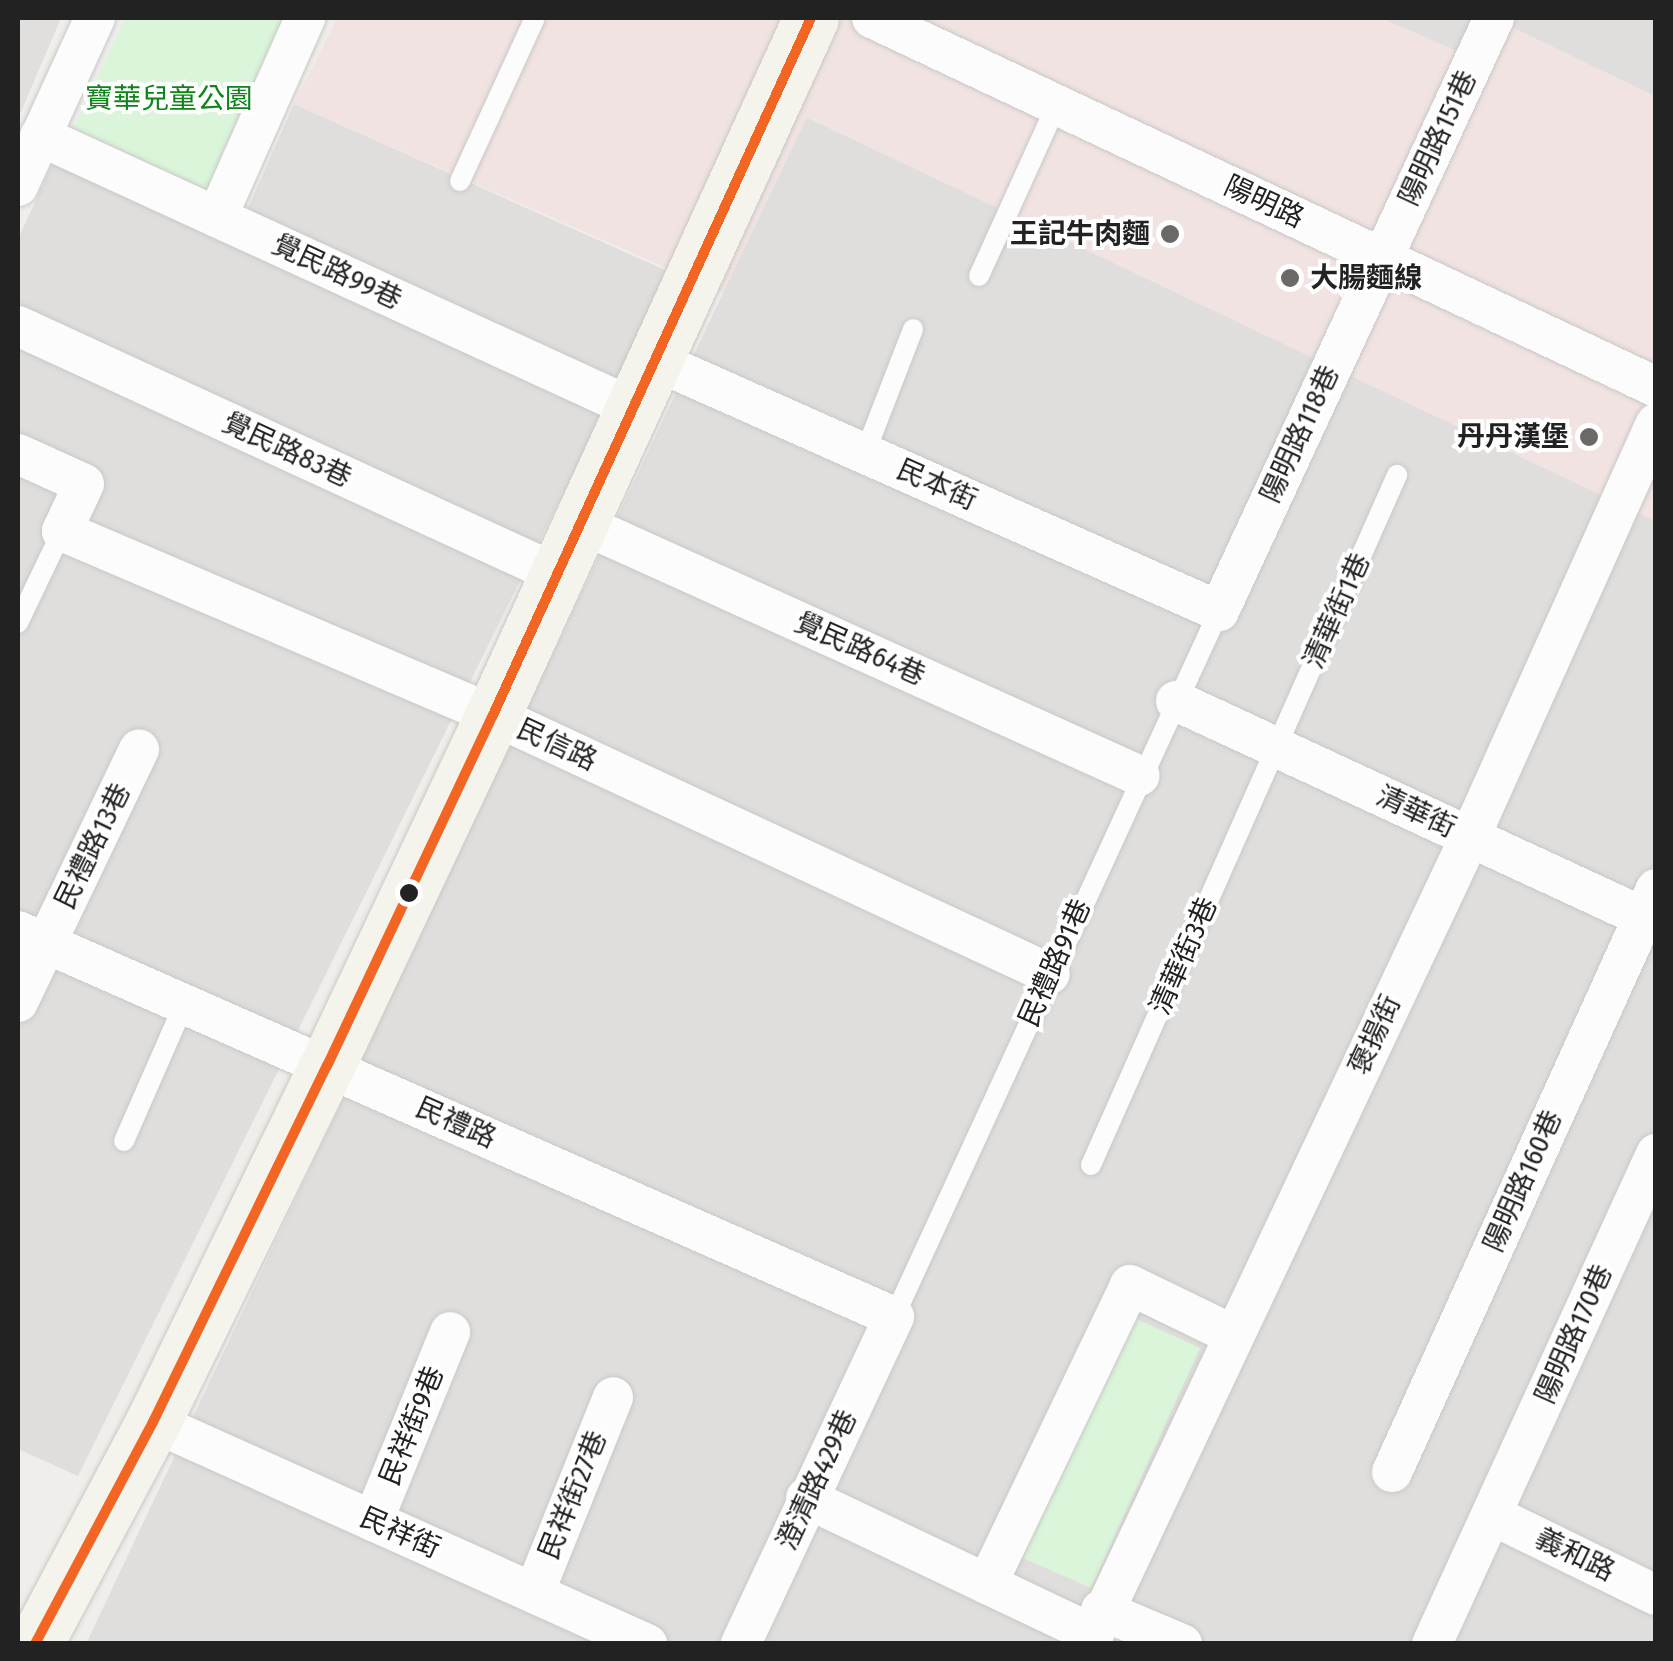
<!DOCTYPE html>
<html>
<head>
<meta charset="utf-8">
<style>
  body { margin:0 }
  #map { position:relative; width:1673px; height:1661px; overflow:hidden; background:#f0eeeb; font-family:"Fira Sans Condensed","Noto Sans TC",sans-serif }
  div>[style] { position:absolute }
  .residential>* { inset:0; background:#dfdedc }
  .commercial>* { inset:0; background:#f1e3e1 }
  .park>* { inset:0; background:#daf5da }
  .parking>* { inset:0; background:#e0dfde }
  .roads { filter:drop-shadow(0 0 2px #c9c8c7) drop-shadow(0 0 2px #c9c8c7) }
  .lane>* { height:20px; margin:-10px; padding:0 10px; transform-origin:10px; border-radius:10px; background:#fdfcfc }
  .street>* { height:40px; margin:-20px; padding:0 20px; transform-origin:20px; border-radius:20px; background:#fdfcfc }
  .secondary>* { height:55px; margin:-27.5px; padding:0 27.5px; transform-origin:27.5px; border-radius:27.5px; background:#f4f4ed }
  .bus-1>* { height:10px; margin:-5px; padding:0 5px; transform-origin:5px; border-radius:5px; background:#f26522 }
  .dots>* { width:28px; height:28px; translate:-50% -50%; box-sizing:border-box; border:5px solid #fff; border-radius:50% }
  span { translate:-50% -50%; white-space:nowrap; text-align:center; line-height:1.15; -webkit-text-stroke:8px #fff; paint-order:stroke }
  .park-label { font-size:28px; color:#0c8416 }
  .street-label { font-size:28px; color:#222 }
  .poi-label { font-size:28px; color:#222; font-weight:700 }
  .right { translate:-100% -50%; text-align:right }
  .left { translate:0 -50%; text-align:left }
  .frame { position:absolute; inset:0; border:20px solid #222; pointer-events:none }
</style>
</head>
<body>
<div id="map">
  <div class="residential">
    <div style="clip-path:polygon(1257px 18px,1655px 18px,1655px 206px)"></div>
    <div style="clip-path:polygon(294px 104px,672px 273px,78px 1476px,18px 1449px,18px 239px,56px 156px,233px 242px)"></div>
    <div style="clip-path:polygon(806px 117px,1655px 519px,1655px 1643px,86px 1644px)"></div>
  </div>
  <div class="commercial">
    <div style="clip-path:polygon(337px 18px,1381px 18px,1487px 64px,1510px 26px,1655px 96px,1655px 521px,807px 117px,723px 293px,294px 104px)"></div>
  </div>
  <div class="park">
    <div style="clip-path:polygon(125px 18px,290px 18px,205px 201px,69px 138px)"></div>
    <div style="clip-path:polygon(1130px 1316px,1200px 1348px,1091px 1588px,1021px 1557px)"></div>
  </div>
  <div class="parking">
    <div style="clip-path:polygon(18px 18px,61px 18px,18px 119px)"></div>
  </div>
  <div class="roads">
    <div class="lane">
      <div style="left:460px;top:181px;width:179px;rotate:-65.3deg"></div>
      <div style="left:979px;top:276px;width:189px;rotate:-65.6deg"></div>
      <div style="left:865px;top:453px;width:133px;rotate:-68.8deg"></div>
      <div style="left:18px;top:623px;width:102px;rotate:-64.4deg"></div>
      <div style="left:124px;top:1141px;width:150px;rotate:-66.3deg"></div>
      <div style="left:1091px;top:1165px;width:755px;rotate:-66.08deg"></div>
      <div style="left:894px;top:1317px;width:777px;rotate:-65.28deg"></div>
    </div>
    <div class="street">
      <div style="left:872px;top:18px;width:866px;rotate:25.2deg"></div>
      <div style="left:40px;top:136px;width:652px;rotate:24.64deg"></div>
      <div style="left:18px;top:186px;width:185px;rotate:-65.4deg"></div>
      <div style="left:217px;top:217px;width:218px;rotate:-66.1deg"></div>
      <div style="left:18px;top:326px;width:593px;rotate:24.71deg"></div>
      <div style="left:654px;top:360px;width:618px;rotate:23.95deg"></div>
      <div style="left:1219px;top:611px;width:654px;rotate:-65.12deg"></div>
      <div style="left:18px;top:454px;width:72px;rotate:24.4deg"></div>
      <div style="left:84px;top:484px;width:52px;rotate:115.1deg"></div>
      <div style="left:62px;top:531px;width:469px;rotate:23.1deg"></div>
      <div style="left:493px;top:715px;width:614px;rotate:24.94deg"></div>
      <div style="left:580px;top:523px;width:614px;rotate:24.31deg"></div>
      <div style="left:1176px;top:701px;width:529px;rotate:24.82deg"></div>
      <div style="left:18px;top:931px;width:957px;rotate:23.78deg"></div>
      <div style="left:894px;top:1317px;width:361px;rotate:115.1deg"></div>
      <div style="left:18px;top:1002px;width:280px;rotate:-64.4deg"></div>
      <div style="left:153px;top:1422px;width:542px;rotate:24.2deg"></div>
      <div style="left:1392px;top:1472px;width:640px;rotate:-65.64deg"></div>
      <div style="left:806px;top:1498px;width:318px;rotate:25.4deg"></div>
      <div style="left:1494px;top:1516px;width:180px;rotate:26deg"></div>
      <div style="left:373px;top:1521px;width:204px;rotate:-67.8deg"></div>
      <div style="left:987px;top:1584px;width:331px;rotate:-64.4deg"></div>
      <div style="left:1130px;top:1285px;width:114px;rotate:25.9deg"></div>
      <div style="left:534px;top:1593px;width:211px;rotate:-68deg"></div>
      <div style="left:1101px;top:1610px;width:88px;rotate:22.8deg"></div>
      <div style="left:1089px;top:1644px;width:892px;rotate:-64.73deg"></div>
      <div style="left:1470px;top:837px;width:453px;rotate:-65.8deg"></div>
      <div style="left:1432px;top:1644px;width:539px;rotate:-65.43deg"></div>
    </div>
    <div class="secondary">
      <div style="left:35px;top:1644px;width:251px;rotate:-62deg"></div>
      <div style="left:153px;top:1422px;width:396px;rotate:-64deg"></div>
      <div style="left:327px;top:1066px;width:388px;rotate:-64.7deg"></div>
      <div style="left:493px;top:715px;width:766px;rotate:-65.48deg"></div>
    </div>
  </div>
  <div class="bus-1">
    <div style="left:35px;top:1644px;width:251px;rotate:-62deg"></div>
    <div style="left:153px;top:1422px;width:396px;rotate:-64deg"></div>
    <div style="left:327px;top:1066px;width:388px;rotate:-64.7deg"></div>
    <div style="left:493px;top:715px;width:766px;rotate:-65.48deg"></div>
  </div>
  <div class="dots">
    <div style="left:1170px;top:234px;background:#6a6968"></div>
    <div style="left:1290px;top:278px;background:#6a6968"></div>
    <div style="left:1589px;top:437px;background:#6a6968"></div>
    <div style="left:409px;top:893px;background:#222"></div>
  </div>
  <div class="park-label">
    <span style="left:169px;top:99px">寶華兒童公園</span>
  </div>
  <div class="street-label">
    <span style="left:1438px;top:138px;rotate:-65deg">陽明路151巷</span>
    <span style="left:1264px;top:202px;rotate:25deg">陽明路</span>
    <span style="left:337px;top:272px;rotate:25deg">覺民路99巷</span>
    <span style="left:1300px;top:434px;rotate:-65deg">陽明路118巷</span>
    <span style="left:287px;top:450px;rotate:25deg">覺民路83巷</span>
    <span style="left:937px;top:485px;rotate:24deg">民本街</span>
    <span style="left:1337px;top:611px;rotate:-66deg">清華街1巷</span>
    <span style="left:860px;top:649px;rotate:24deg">覺民路64巷</span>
    <span style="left:557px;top:745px;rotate:25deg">民信路</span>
    <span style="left:1416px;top:812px;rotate:25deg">清華街</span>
    <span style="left:93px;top:846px;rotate:-64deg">民禮路13巷</span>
    <span style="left:1184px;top:956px;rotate:-66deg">清華街3巷</span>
    <span style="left:1055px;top:963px;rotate:-66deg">民禮路91巷</span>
    <span style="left:1375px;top:1035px;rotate:-65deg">褒揚街</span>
    <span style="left:456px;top:1123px;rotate:24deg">民禮路</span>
    <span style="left:1523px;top:1181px;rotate:-66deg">陽明路160巷</span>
    <span style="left:1574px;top:1334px;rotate:-66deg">陽明路170巷</span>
    <span style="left:412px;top:1426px;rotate:-68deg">民祥街9巷</span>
    <span style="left:817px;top:1480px;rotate:-65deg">澄清路429巷</span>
    <span style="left:573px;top:1495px;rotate:-68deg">民祥街27巷</span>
    <span style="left:400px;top:1533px;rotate:24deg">民祥街</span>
    <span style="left:1575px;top:1555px;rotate:26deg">義和路</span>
  </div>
  <div class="poi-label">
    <span class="right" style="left:1150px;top:234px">王記牛肉麵</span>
    <span class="left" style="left:1310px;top:278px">大腸麵線</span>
    <span class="right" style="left:1569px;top:437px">丹丹漢堡</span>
  </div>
  <div class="frame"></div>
</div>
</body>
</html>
